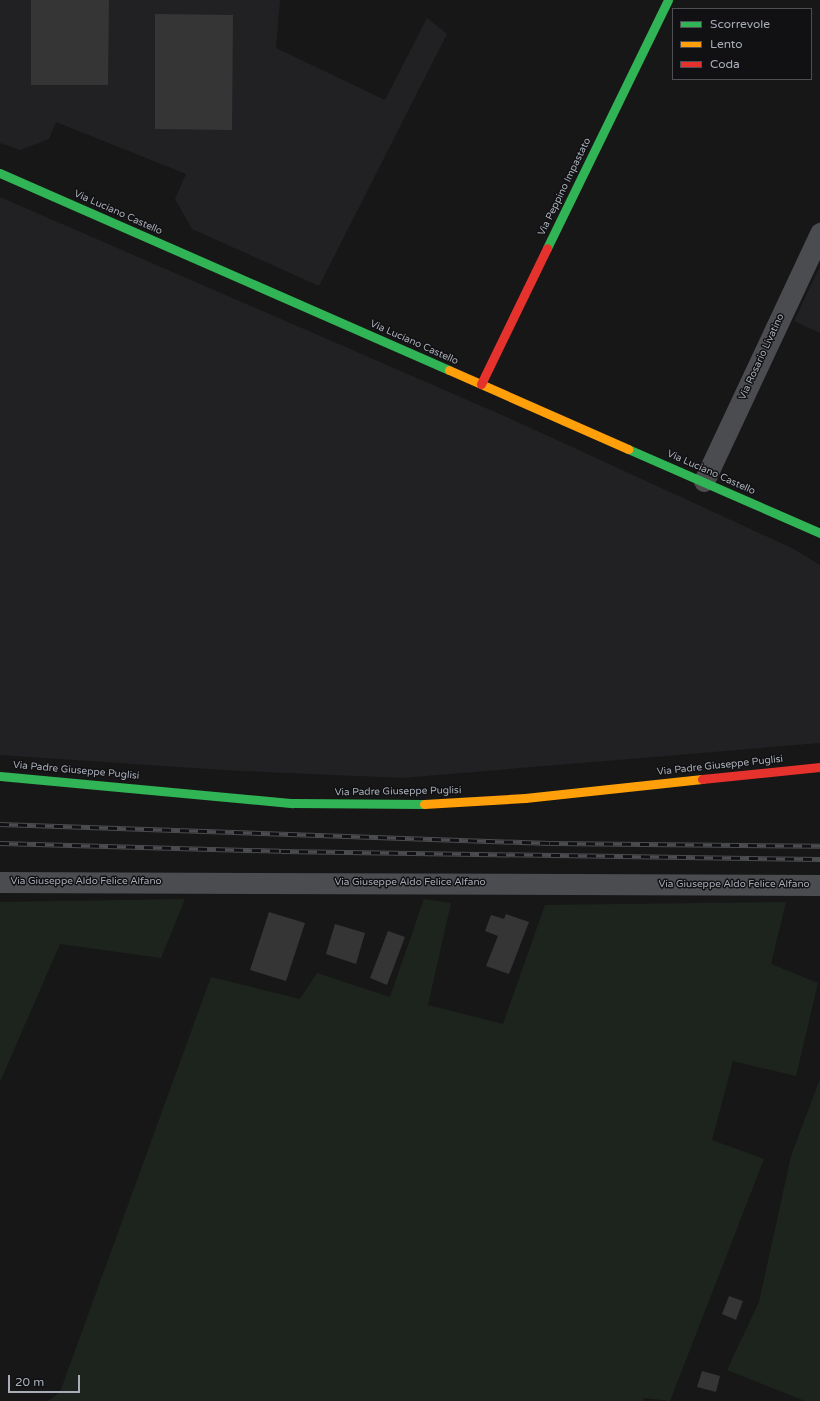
<!DOCTYPE html>
<html>
<head>
<meta charset="utf-8">
<style>
  body { margin:0 }
  #map { position:relative; width:820px; height:1401px; overflow:hidden; background:#171717; font-family:"Varela Round",sans-serif }
  div>[style] { position:absolute }
  .built>* { inset:0; background:#212123 }
  .green>* { inset:0; background:#1d241e }
  .building>* { inset:0; background:#353536 }
  .street>* { height:21px; margin:-10.5px; padding:0 10.5px; transform-origin:10.5px; border-radius:10.5px; background:#4b4c50 }
  .fast>* { height:9px; margin:-4.5px; padding:0 4.5px; transform-origin:4.5px; border-radius:4.5px; background:#30b455 }
  .slow>* { height:9px; margin:-4.5px; padding:0 4.5px; transform-origin:4.5px; border-radius:4.5px; background:#ff9f0a }
  .jam>* { height:9px; margin:-4.5px; padding:0 4.5px; transform-origin:4.5px; border-radius:4.5px; background:#e5322d }
  .rail>* { height:4.5px; margin-top:-2.25px; transform-origin:0; background:repeating-linear-gradient(90deg,#111113 0 9px,#4b4c4f 0 18px); box-sizing:border-box; border-block:1px solid #4b4c4f }
  span { translate:-50% -50%; white-space:nowrap; text-align:center; line-height:1.15; -webkit-text-stroke:3px #111113; paint-order:stroke }
  .street-label { font-size:10px; color:#a8adb8 }
  .legend { position:absolute; left:672px; top:8px; width:140px; height:72px; box-sizing:border-box; background:#111113; border:1px solid #4d4f55; margin:0; padding:5px 7px; list-style:none; font-size:12px; color:#a8adb8 }
  .legend li { display:flex; align-items:center; gap:8px; height:20px }
  .legend b { width:20px; border:1px solid #4d4f55 }
  .scale { position:absolute; left:8px; top:1375px; width:72px; height:18px; box-sizing:border-box; border:2px solid #a8adb8; border-top:0; padding-left:5px; font-size:12px; line-height:14px; white-space:nowrap; color:#a8adb8; -webkit-text-stroke:3px #111113; paint-order:stroke }
</style>
</head>
<body>
<div id="map">
  <div class="built">
    <div style="clip-path:polygon(0 0,280px 0,276px 48px,385px 100px,427px 18px,447px 34px,319px 286px,192px 229px,175px 199px,186px 174px,56px 122px,49px 139px,20px 150px,0 143px)"></div>
    <div style="clip-path:polygon(0 197px,511px 419px,792px 548px,820px 565px,820px 743px,402px 778px,223px 770px,0 755px)"></div>
    <div style="clip-path:polygon(820px 266px,820px 333px,794px 321px)"></div>
  </div>
  <div class="green">
    <div style="clip-path:polygon(185px 899px,161px 958px,60px 944px,0 1082px,0 902px)"></div>
    <div style="clip-path:polygon(424px 899px,451px 903px,428px 1005px,503px 1024px,545px 905px,786px 902px,771px 964px,818px 983px,796px 1076px,733px 1061px,712px 1140px,764px 1159px,670px 1401px,644px 1398px,643px 1401px,48px 1401px,60px 1392px,211px 977px,300px 999px,317px 973px,390px 997px)"></div>
    <div style="clip-path:polygon(820px 1079px,820px 1401px,805px 1401px,727px 1370px,759px 1302px,791px 1156px)"></div>
  </div>
  <div class="building">
    <div style="clip-path:polygon(31px 0,109px 0,108px 85px,31px 85px)"></div>
    <div style="clip-path:polygon(155px 14px,233px 15px,232px 130px,155px 129px)"></div>
    <div style="clip-path:polygon(269px 912px,305px 923px,286px 981px,250px 970px)"></div>
    <div style="clip-path:polygon(506px 914px,529px 922px,509px 974px,486px 966px,498px 936px,485px 931px,491px 915px,504px 919px)"></div>
    <div style="clip-path:polygon(335px 924px,365px 933px,356px 964px,326px 954px)"></div>
    <div style="clip-path:polygon(388px 931px,405px 937px,387px 985px,370px 978px)"></div>
    <div style="clip-path:polygon(729px 1296px,743px 1301px,736px 1320px,722px 1314px)"></div>
    <div style="clip-path:polygon(702px 1371px,720px 1376px,716px 1392px,697px 1387px)"></div>
  </div>
  <div class="street">
    <div style="left:704px;top:481px;width:274px;rotate:-64.9deg"></div>
    <div style="left:0;top:882px;width:820px;rotate:0.21deg"></div>
  </div>
  <div class="fast">
    <div style="left:0;top:173px;width:490px;rotate:23.7deg"></div>
    <div style="left:547px;top:248px;width:276px;rotate:-64deg"></div>
    <div style="left:628px;top:449px;width:210px;rotate:23.6deg"></div>
    <div style="left:0;top:776px;width:294px;rotate:5.3deg"></div>
    <div style="left:293px;top:803px;width:131px;rotate:0.4deg"></div>
  </div>
  <div class="slow">
    <div style="left:449px;top:370px;width:196px;rotate:23.8deg"></div>
    <div style="left:424px;top:804px;width:101px;rotate:-3.4deg"></div>
    <div style="left:525px;top:798px;width:178px;rotate:-6.1deg"></div>
  </div>
  <div class="jam">
    <div style="left:481px;top:384px;width:151px;rotate:-64.1deg"></div>
    <div style="left:702px;top:779px;width:119px;rotate:-5.8deg"></div>
  </div>
  <div class="rail">
    <div style="left:0;top:824px;width:550px;rotate:1.98deg"></div>
    <div style="left:550px;top:843px;width:270px;rotate:0.6deg"></div>
    <div style="left:0;top:843px;width:281px;rotate:1.6deg"></div>
    <div style="left:281px;top:851px;width:539px;rotate:0.85deg"></div>
  </div>
  <div class="street-label">
    <span style="left:565px;top:187px;rotate:-64deg">Via Peppino Impastato</span>
    <span style="left:118px;top:213px;rotate:24deg">Via Luciano Castello</span>
    <span style="left:414px;top:343px;rotate:24deg">Via Luciano Castello</span>
    <span style="left:762px;top:357px;rotate:-65deg">Via Rosario Livatino</span>
    <span style="left:711px;top:473px;rotate:24deg">Via Luciano Castello</span>
    <span style="left:720px;top:766px;rotate:-6deg">Via Padre Giuseppe Puglisi</span>
    <span style="left:76px;top:771px;rotate:5deg">Via Padre Giuseppe Puglisi</span>
    <span style="left:398px;top:792px;rotate:-1deg">Via Padre Giuseppe Puglisi</span>
    <span style="left:86px;top:882px">Via Giuseppe Aldo Felice Alfano</span>
    <span style="left:410px;top:883px">Via Giuseppe Aldo Felice Alfano</span>
    <span style="left:734px;top:885px">Via Giuseppe Aldo Felice Alfano</span>
  </div>
  <ul class="legend">
  <li><b style="height:5px;background:#30b455"></b>Scorrevole</li>
  <li><b style="height:5px;background:#ff9f0a"></b>Lento</li>
  <li><b style="height:5px;background:#e5322d"></b>Coda</li>
  </ul>
  <div class="scale">20 m</div>
</div>
</body>
</html>
